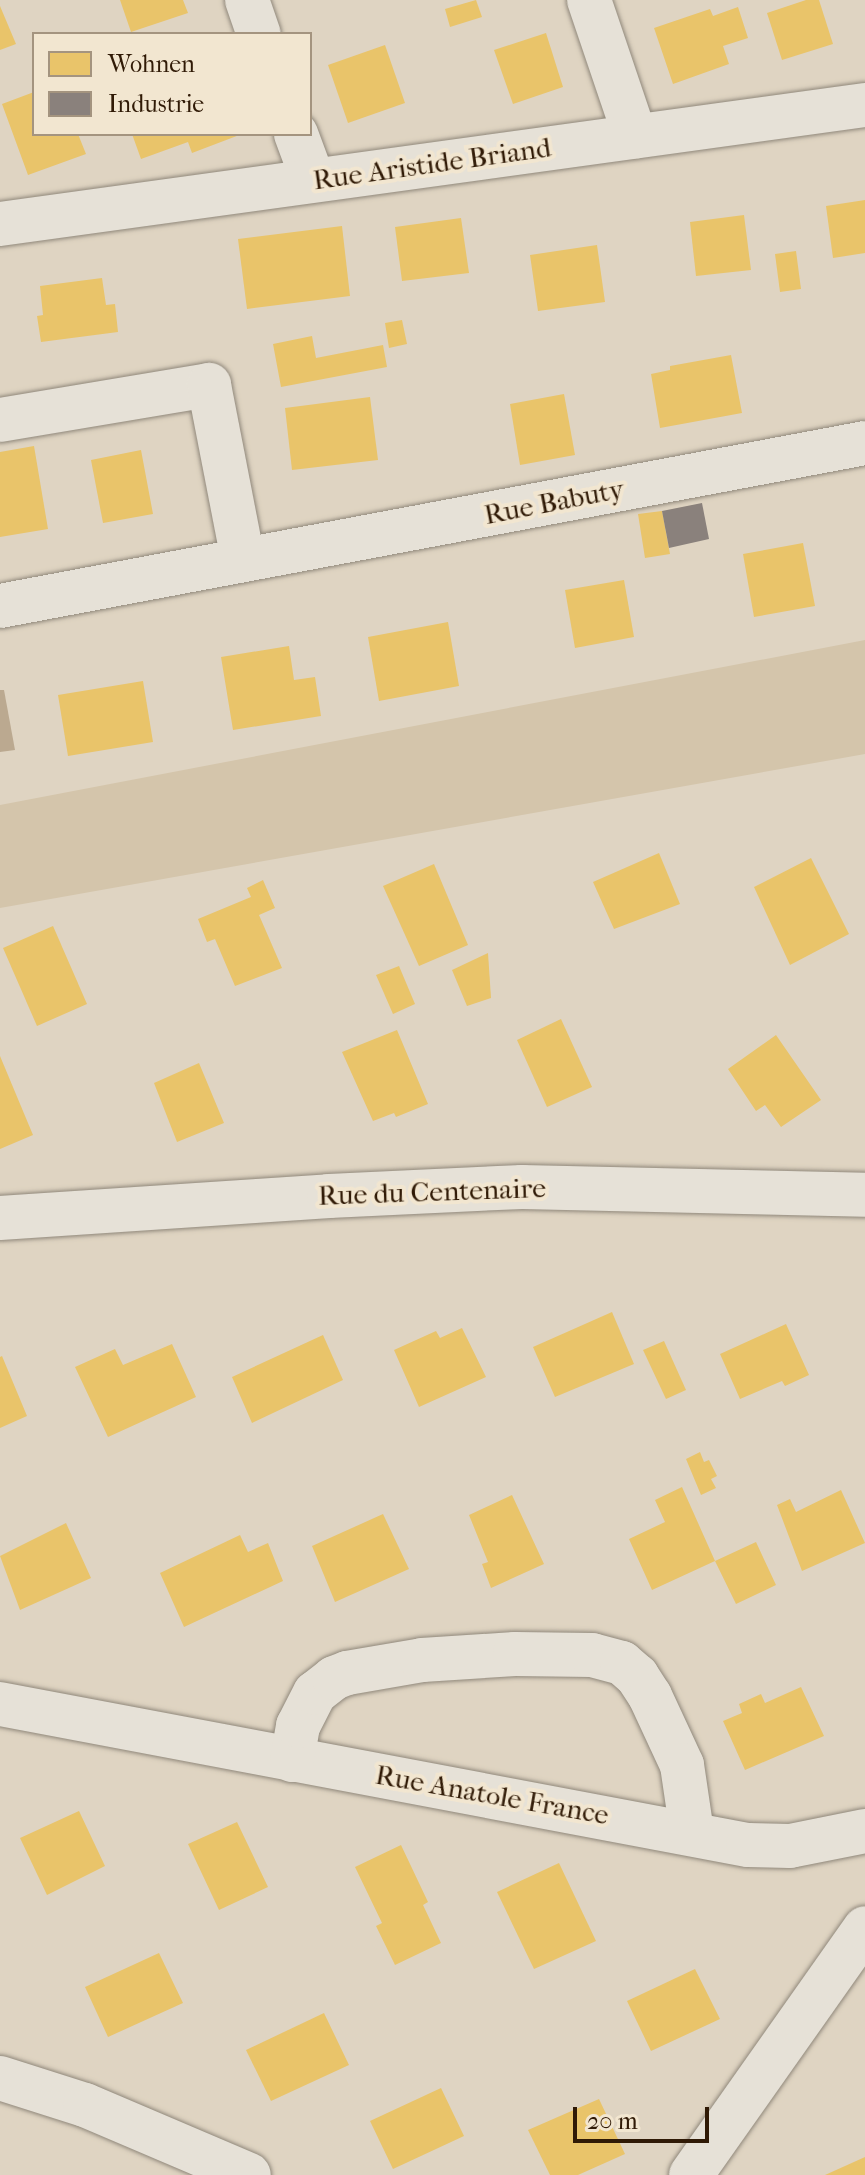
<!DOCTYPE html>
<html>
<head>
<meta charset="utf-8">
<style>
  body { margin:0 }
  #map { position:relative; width:865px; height:2175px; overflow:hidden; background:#dfd4c2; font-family:"IM FELL French Canon",serif }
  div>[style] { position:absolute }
  .green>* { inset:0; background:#d4c5ab }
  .water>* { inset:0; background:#bba990 }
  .homes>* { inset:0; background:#e9c46a }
  .industry>* { inset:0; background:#8a817c }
  .roads { filter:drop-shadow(0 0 2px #90887b) drop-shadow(0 0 2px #90887b) }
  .street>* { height:44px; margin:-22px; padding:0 22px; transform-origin:22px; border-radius:22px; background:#e6e1d7 }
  span { translate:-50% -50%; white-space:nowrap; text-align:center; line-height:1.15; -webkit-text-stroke:8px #f2e6d0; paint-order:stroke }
  .street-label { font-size:28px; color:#301a06 }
  .legend { position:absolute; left:32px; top:32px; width:280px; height:104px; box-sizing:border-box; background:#f2e6d0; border:2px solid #a4947f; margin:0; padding:10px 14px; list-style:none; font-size:24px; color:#301a06 }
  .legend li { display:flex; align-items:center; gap:16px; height:40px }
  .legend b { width:40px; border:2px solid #a4947f }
  .scale { position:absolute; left:573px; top:2107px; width:136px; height:36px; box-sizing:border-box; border:4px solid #301a06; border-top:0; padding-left:10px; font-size:24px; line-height:28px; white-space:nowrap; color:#301a06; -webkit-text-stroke:6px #f2e6d0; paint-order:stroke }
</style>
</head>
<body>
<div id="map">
  <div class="green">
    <div style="clip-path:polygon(865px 640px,865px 754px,0 908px,0 805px)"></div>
  </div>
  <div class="water">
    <div style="clip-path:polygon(0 690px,4px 690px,15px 750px,0 752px)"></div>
  </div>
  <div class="homes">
    <div style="clip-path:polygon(120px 0,183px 0,188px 13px,131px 32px)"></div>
    <div style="clip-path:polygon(476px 0,482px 17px,450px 27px,445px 9px)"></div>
    <div style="clip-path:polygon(806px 0,819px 0,833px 44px,782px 60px,767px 13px)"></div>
    <div style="clip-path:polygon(0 6px,16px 44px,0 50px)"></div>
    <div style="clip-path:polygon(738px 7px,748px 38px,723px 46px,729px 64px,673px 84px,654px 28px,710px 9px,713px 16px)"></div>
    <div style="clip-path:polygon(546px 33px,563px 87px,513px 104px,494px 50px)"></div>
    <div style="clip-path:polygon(385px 45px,405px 103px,348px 123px,328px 65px)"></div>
    <div style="clip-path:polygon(34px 92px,34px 134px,78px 134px,86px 154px,28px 175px,2px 104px)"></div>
    <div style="clip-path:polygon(132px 134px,242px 134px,192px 153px,188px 142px,141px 159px)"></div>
    <div style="clip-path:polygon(865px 200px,865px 253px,833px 258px,826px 206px)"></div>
    <div style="clip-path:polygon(744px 215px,751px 270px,696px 276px,690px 222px)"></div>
    <div style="clip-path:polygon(461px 218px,469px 273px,402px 281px,395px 227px)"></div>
    <div style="clip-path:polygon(342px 226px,350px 296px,247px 309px,238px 239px)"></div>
    <div style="clip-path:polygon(597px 245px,605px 302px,538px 311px,530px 255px)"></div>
    <div style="clip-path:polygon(796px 251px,801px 289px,780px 292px,775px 254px)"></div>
    <div style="clip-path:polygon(102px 278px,106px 305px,115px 304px,118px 332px,41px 342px,37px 316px,43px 315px,40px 286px)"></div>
    <div style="clip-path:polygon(402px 320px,407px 344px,389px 348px,385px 323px)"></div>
    <div style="clip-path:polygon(312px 336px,316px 358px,383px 345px,387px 367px,281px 387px,273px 344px)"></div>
    <div style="clip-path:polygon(731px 355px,742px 413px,660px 428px,651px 374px,670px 370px,670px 366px)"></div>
    <div style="clip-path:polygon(564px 394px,575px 455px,520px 465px,510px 404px)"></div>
    <div style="clip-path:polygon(370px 397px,378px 460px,292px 470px,285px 408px)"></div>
    <div style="clip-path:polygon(34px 446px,48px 529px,0 537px,0 452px)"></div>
    <div style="clip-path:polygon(141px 450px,153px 514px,103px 523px,91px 460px)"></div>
    <div style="clip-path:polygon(662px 511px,670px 554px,645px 558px,638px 514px)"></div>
    <div style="clip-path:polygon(803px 543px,815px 606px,754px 617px,743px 554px)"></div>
    <div style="clip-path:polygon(624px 580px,634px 637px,575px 648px,565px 590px)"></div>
    <div style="clip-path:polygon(448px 622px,459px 686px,379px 701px,368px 637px)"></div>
    <div style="clip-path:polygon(289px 646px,294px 680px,315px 677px,321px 716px,233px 730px,221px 657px)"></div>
    <div style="clip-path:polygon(143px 681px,153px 742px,68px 756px,58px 695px)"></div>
    <div style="clip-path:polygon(659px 853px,680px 904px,614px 929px,593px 882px)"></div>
    <div style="clip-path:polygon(811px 858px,849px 934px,790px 965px,754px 887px)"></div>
    <div style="clip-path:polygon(434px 864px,468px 945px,419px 966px,383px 886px)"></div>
    <div style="clip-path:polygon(263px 880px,275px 908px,259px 915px,282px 968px,235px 986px,215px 939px,207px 942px,198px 919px,251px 897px,247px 888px)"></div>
    <div style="clip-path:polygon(53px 926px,87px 1004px,37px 1026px,3px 948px)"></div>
    <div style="clip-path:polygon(488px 953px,491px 998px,467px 1006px,452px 970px)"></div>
    <div style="clip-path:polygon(399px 966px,415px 1004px,393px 1014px,376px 975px)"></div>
    <div style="clip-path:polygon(561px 1019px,592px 1087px,547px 1107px,517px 1040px)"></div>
    <div style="clip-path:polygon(397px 1030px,428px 1104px,396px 1117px,394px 1113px,373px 1121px,342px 1052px)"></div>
    <div style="clip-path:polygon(776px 1035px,821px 1100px,781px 1127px,765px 1105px,756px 1111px,728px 1069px)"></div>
    <div style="clip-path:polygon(0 1056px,33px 1135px,0 1149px)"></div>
    <div style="clip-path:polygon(199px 1063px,224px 1123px,177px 1142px,154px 1083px)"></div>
    <div style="clip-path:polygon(612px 1312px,634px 1364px,555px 1397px,533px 1347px)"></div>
    <div style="clip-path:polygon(786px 1324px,809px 1375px,785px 1386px,782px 1381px,740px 1399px,720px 1354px)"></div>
    <div style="clip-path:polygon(462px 1328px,486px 1377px,419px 1407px,394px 1350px,436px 1331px,440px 1338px)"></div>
    <div style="clip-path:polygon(323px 1335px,343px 1380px,252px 1423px,232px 1377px)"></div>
    <div style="clip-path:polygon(664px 1341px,686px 1390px,666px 1399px,643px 1350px)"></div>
    <div style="clip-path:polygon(172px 1344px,196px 1397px,108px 1437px,75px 1367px,115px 1349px,123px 1365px)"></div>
    <div style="clip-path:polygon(2px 1356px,27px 1416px,0 1428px,0 1357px)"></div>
    <div style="clip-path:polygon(700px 1452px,704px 1462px,709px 1460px,717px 1476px,711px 1479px,716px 1488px,701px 1495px,686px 1459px)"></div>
    <div style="clip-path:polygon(682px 1487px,715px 1561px,756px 1542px,776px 1585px,736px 1604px,715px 1561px,652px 1590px,629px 1539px,665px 1522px,655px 1500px)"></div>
    <div style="clip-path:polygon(841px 1490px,865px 1543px,802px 1571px,777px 1505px,790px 1499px,796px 1512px)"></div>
    <div style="clip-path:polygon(512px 1495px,544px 1564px,491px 1588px,482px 1564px,488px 1562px,469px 1515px)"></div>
    <div style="clip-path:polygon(383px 1514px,409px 1569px,335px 1602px,312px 1546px)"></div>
    <div style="clip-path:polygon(66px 1523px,91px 1578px,20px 1610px,0 1556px)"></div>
    <div style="clip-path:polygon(240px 1535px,248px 1552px,268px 1543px,283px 1581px,184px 1627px,160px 1573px)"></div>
    <div style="clip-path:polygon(801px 1687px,824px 1736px,745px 1770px,723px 1721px,742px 1713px,739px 1704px,761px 1694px,765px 1703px)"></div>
    <div style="clip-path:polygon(79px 1811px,105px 1866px,47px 1895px,20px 1838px)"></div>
    <div style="clip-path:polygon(237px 1822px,268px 1887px,219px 1910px,188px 1844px)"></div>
    <div style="clip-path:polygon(401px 1845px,428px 1902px,423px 1905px,441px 1943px,395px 1965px,376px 1926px,382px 1923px,355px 1867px)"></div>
    <div style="clip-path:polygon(559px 1863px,596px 1941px,534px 1969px,497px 1892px)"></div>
    <div style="clip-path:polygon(159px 1953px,183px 2003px,108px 2037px,85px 1987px)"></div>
    <div style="clip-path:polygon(695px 1969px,720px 2019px,651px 2051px,627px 2001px)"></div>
    <div style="clip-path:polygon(324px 2013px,349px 2065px,271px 2101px,246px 2050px)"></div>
    <div style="clip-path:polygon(441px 2088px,464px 2136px,393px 2169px,370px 2121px)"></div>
    <div style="clip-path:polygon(599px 2099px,625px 2154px,578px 2175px,550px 2175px,528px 2130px)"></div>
    <div style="clip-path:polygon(865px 2157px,865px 2175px,825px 2175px)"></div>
  </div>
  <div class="industry">
    <div style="clip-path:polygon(702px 503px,709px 539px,669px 548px,662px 511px)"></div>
  </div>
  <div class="roads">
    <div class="street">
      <div style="left:247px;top:0;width:36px;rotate:71deg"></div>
      <div style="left:589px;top:0;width:144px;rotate:71.3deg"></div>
      <div style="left:296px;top:134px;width:49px;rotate:69.7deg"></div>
      <div style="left:0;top:224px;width:873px;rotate:-7.83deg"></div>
      <div style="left:0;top:420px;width:212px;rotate:-9.5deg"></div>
      <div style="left:209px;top:385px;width:178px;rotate:79deg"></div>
      <div style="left:0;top:606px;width:880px;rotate:-10.67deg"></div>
      <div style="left:0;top:1218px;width:330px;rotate:-3.8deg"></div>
      <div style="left:329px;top:1196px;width:193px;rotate:-2.7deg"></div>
      <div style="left:522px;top:1187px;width:343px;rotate:1.3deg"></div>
      <div style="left:0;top:1704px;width:761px;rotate:10.68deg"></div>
      <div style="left:748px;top:1845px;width:42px;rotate:1.4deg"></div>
      <div style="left:790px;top:1846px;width:76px;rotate:-11.3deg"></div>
      <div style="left:292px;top:1760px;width:35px;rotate:-80deg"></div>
      <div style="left:298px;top:1726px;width:37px;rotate:-63deg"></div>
      <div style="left:315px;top:1693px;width:24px;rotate:-38deg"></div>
      <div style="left:334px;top:1678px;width:14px;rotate:-21deg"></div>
      <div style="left:347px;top:1673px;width:76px;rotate:-9.8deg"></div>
      <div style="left:422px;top:1660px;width:93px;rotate:-3.7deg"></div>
      <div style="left:515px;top:1654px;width:77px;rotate:0.7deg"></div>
      <div style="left:592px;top:1655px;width:31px;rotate:15deg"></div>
      <div style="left:622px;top:1663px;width:20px;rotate:41deg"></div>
      <div style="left:637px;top:1676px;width:24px;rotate:57deg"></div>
      <div style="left:650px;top:1696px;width:76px;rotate:65.1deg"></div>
      <div style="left:682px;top:1765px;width:69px;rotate:81.6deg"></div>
      <div style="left:0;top:2078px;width:89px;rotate:17.6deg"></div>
      <div style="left:85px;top:2105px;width:178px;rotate:23.1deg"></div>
      <div style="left:691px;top:2175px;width:302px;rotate:-54.8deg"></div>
    </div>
  </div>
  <div class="street-label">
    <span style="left:432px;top:164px;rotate:-8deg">Rue Aristide Briand</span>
    <span style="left:554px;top:502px;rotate:-11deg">Rue Babuty</span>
    <span style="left:432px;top:1192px;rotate:-2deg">Rue du Centenaire</span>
    <span style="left:492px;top:1795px;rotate:10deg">Rue Anatole France</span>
  </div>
  <ul class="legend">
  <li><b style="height:22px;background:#e9c46a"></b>Wohnen</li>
  <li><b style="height:22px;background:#8a817c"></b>Industrie</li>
  </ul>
  <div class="scale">20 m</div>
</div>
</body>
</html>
